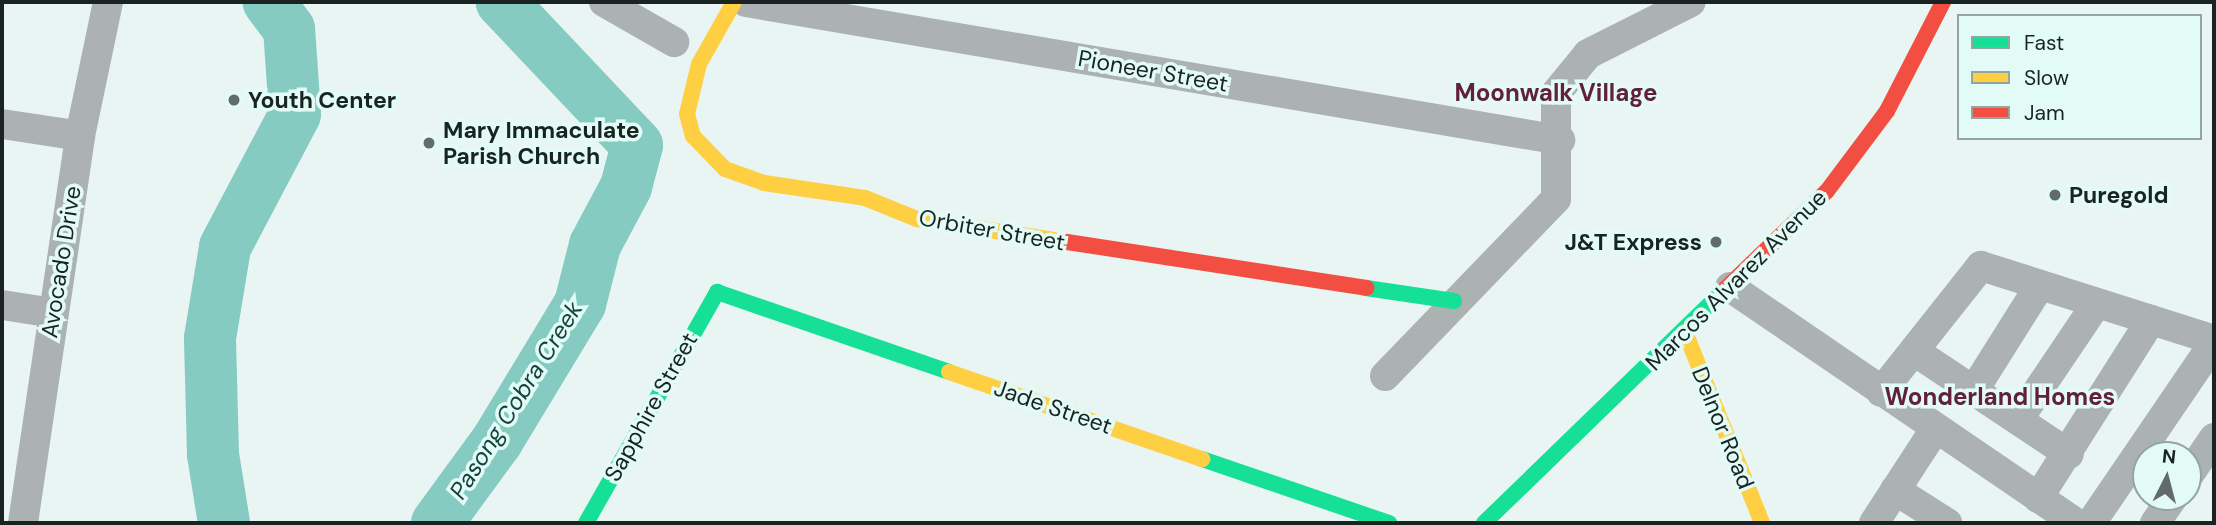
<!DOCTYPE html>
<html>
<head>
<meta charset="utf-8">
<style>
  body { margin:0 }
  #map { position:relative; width:2216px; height:525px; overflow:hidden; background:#e8f5f3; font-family:"DM Sans",sans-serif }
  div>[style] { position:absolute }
  .river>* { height:52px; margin:-26px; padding:0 26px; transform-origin:26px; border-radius:26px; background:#85cbc2 }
  .street>* { height:30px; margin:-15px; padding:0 15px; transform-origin:15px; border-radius:15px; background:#acb2b1 }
  .fast>* { height:16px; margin:-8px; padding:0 8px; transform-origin:8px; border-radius:8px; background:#16e098 }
  .slow>* { height:16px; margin:-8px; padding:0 8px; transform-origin:8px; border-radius:8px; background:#ffcf43 }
  .jam>* { height:16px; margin:-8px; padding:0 8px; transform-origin:8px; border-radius:8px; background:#f24e42 }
  .dots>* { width:19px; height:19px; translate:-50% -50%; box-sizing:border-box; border:4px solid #e2fbf7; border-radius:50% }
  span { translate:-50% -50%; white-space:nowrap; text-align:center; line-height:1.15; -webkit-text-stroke:7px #e2fbf7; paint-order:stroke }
  .street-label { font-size:23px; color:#192321 }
  .poi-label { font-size:23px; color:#192321; font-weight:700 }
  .left { translate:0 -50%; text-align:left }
  .right { translate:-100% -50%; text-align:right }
  .neighbourhood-label { font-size:24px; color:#62203b; font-weight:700 }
  .water-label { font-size:24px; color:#17433e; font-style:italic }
  .frame { position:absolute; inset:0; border:4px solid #192321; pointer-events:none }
  .legend { position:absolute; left:1957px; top:14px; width:245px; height:126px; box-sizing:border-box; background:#e2fbf7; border:2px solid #92a5a1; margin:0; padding:9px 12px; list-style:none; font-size:21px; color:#192321 }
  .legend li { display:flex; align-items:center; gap:14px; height:35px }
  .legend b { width:35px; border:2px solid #92a5a1 }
  .north { position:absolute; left:2132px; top:441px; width:70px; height:70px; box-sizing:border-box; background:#e2fbf7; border:2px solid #92a5a1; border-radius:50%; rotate:6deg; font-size:19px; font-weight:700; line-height:28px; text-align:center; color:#192321 }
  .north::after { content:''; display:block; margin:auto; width:24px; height:32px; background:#616c6a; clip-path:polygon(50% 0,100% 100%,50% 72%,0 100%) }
</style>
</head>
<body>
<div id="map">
  <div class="river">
    <div style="left:224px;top:523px;width:70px;rotate:-99.1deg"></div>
    <div style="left:213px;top:454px;width:116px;rotate:-91.5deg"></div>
    <div style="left:210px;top:338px;width:92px;rotate:-80.6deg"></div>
    <div style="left:225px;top:247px;width:150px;rotate:-62.2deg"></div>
    <div style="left:295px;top:114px;width:85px;rotate:-94deg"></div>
    <div style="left:289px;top:29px;width:34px;rotate:-127deg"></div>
    <div style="left:437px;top:523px;width:102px;rotate:-53.8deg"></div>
    <div style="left:497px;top:441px;width:160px;rotate:-58.8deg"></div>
    <div style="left:580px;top:304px;width:61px;rotate:-75.7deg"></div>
    <div style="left:595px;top:245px;width:66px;rotate:-61.9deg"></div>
    <div style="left:626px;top:187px;width:43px;rotate:-75.3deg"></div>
    <div style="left:637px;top:145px;width:197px;rotate:-133.4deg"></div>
  </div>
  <div class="street">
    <div style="left:604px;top:2px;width:81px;rotate:29.7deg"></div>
    <div style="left:746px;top:2px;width:826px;rotate:9.62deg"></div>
    <div style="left:2px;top:124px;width:79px;rotate:8.7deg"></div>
    <div style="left:1730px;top:287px;width:419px;rotate:34.3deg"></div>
    <div style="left:2px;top:305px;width:52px;rotate:8.9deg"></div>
    <div style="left:1914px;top:351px;width:186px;rotate:33.6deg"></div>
    <div style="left:1385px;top:376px;width:246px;rotate:-46deg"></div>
    <div style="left:1556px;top:199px;width:106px;rotate:-90deg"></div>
    <div style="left:1556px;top:93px;width:50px;rotate:-50.6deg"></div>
    <div style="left:1588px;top:54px;width:115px;rotate:-26.8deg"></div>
    <div style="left:1974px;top:390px;width:124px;rotate:-57.8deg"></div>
    <div style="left:1881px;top:392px;width:161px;rotate:-51.6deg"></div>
    <div style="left:1981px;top:266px;width:244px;rotate:17.6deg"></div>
    <div style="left:2018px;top:420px;width:141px;rotate:-56deg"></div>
    <div style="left:2188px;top:476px;width:46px;rotate:-55.6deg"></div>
    <div style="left:1895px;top:490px;width:62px;rotate:32.4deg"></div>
    <div style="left:2038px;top:498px;width:211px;rotate:-57.6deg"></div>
    <div style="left:23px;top:523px;width:391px;rotate:-81.6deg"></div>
    <div style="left:80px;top:136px;width:137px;rotate:-78.2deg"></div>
    <div style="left:1874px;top:523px;width:112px;rotate:-57deg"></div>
    <div style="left:2091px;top:523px;width:218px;rotate:-55.7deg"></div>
    <div style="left:2155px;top:523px;width:32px;rotate:-55deg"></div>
  </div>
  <div class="fast">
    <div style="left:1366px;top:288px;width:89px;rotate:8.4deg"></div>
    <div style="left:1202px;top:459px;width:198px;rotate:18.9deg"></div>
    <div style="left:586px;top:523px;width:266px;rotate:-60.4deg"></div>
    <div style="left:717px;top:292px;width:245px;rotate:19deg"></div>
    <div style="left:1484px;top:523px;width:330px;rotate:-44.1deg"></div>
  </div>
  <div class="slow">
    <div style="left:734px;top:2px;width:71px;rotate:119.4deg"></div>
    <div style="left:699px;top:64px;width:51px;rotate:103.5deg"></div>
    <div style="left:687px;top:114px;width:23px;rotate:75deg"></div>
    <div style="left:693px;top:136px;width:46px;rotate:45.9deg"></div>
    <div style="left:725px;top:169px;width:41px;rotate:19.7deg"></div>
    <div style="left:764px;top:183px;width:102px;rotate:8.4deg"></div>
    <div style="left:865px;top:198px;width:56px;rotate:22deg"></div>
    <div style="left:917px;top:219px;width:152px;rotate:8.7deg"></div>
    <div style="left:1685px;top:332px;width:206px;rotate:68deg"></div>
    <div style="left:949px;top:372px;width:268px;rotate:19deg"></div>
  </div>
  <div class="jam">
    <div style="left:1067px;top:242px;width:303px;rotate:8.7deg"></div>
    <div style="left:1721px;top:293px;width:147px;rotate:-43.9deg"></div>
    <div style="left:1827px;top:191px;width:100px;rotate:-53.1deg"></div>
    <div style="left:1887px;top:111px;width:123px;rotate:-62.8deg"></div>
  </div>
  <div class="dots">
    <div style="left:234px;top:100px;background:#616c6a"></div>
    <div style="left:429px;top:143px;background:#616c6a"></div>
    <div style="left:2055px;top:195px;background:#616c6a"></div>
    <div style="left:1716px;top:242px;background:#616c6a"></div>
  </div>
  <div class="street-label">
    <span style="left:1153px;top:71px;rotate:10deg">Pioneer Street</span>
    <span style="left:992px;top:230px;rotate:10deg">Orbiter Street</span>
    <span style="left:61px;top:262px;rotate:-81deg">Avocado Drive</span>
    <span style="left:1736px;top:280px;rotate:-45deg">Marcos Alvarez Avenue</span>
    <span style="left:651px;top:407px;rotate:-61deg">Sapphire Street</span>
    <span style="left:1053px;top:407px;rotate:19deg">Jade Street</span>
    <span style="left:1723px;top:428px;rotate:68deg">Delnor Road</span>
  </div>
  <div class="poi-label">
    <span class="left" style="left:248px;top:100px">Youth Center</span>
    <span class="left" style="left:443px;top:143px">Mary Immaculate<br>Parish Church</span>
    <span class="left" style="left:2069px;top:195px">Puregold</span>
    <span class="right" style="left:1702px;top:242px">J&amp;T Express</span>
  </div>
  <div class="neighbourhood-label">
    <span style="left:1556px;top:93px">Moonwalk Village</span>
    <span style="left:2000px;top:397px">Wonderland Homes</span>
  </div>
  <div class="water-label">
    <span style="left:516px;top:400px;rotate:-58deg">Pasong Cobra Creek</span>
  </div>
  <div class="frame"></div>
  <ul class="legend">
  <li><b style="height:9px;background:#16e098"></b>Fast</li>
  <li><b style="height:9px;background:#ffcf43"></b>Slow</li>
  <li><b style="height:9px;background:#f24e42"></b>Jam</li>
  </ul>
  <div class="north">N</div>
</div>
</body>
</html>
